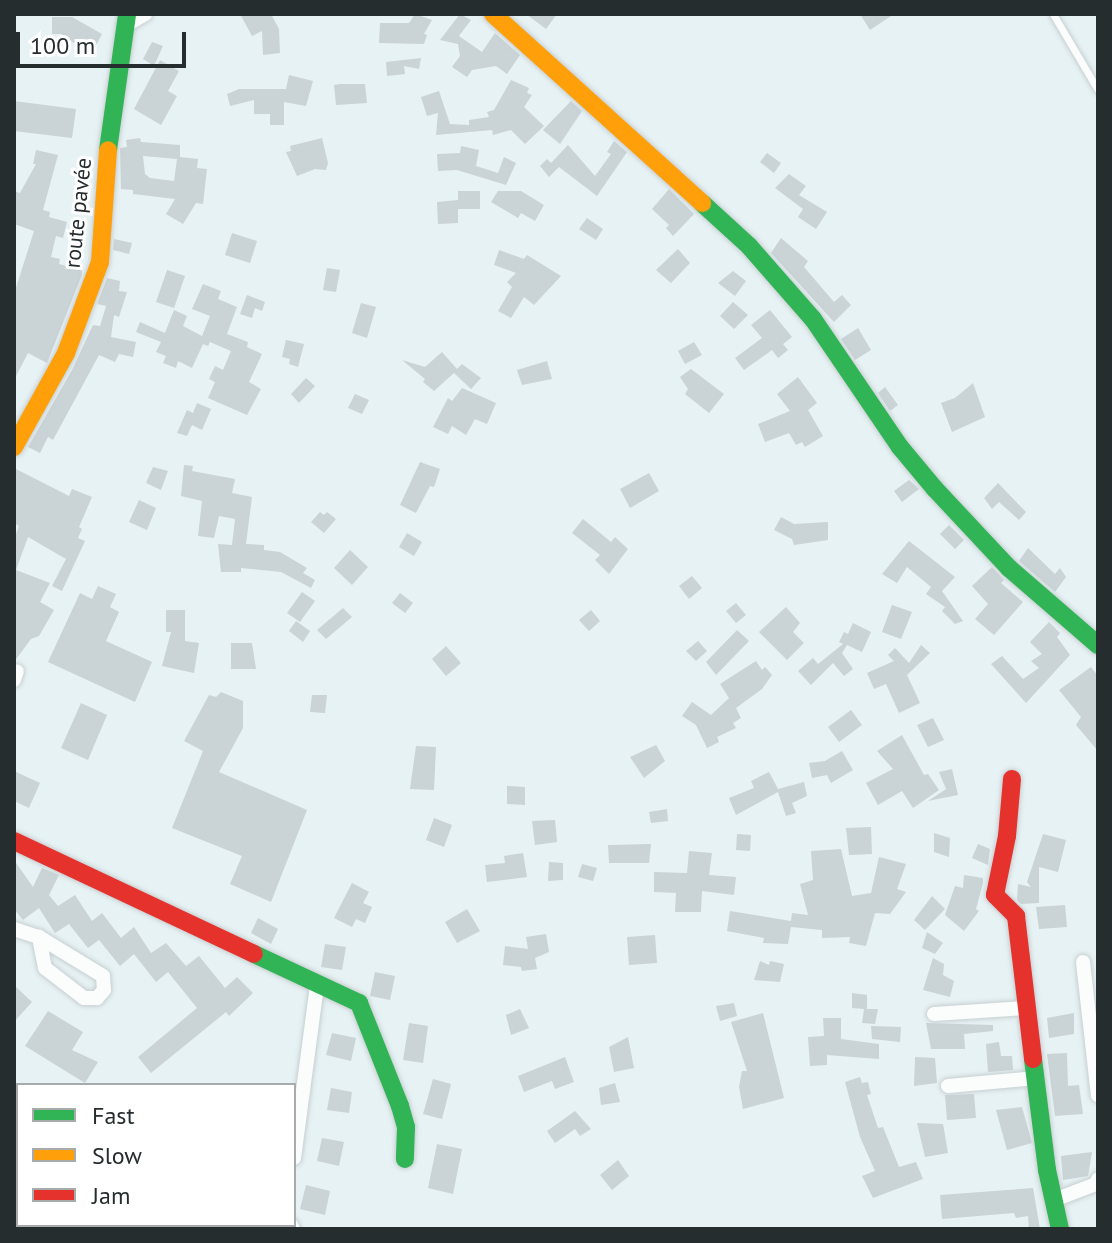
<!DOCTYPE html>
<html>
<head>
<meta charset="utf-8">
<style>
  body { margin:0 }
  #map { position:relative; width:1112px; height:1243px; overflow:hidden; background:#e7f2f4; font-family:"PT Sans",sans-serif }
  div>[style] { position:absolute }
  .building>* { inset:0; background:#cad3d5 }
  .roads { filter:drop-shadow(0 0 2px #c7cfd1) drop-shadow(0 0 2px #c7cfd1) }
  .lane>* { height:7px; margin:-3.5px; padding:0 3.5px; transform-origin:3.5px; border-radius:3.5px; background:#fbfdfd }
  .street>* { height:14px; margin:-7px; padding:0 7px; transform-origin:7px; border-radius:7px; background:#fbfdfd }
  .fast>* { height:18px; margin:-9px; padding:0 9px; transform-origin:9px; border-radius:9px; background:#30b455 }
  .slow>* { height:18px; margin:-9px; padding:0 9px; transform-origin:9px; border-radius:9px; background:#ff9f0a }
  .jam>* { height:18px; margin:-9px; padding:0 9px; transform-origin:9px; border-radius:9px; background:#e5322d }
  span { translate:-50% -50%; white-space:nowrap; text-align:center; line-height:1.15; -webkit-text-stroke:6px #fff; paint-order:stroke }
  .street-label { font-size:22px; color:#252d2e }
  .frame { position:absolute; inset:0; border:16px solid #252d2e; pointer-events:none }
  .legend { position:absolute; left:16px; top:1083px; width:280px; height:144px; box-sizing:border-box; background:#fff; border:2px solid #a8abab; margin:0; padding:10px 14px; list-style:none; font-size:24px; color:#252d2e }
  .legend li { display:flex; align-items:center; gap:16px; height:40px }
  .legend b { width:40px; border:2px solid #a8abab }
  .scale { position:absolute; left:16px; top:32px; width:170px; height:36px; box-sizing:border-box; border:4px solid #252d2e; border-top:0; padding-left:10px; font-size:24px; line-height:28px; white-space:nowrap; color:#252d2e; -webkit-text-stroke:6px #fff; paint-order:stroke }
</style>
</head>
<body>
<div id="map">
  <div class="building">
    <div style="clip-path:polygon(240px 14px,271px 14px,279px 29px,280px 53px,263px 55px,262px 31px,252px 36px)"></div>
    <div style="clip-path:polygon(415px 14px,432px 20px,424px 34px,427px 35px,424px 44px,379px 43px,380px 23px,409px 23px)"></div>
    <div style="clip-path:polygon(460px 14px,471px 20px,459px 36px,482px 52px,495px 33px,520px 55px,507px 74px,496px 66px,472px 70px,467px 77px,452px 67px,460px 56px,458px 44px,440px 40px)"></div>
    <div style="clip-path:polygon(526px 14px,557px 14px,546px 29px)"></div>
    <div style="clip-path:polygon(860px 14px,894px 14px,870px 30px)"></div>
    <div style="clip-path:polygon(52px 17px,72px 17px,102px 34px,91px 55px,61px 34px,52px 34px)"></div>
    <div style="clip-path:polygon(152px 42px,163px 46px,154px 66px,143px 59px)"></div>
    <div style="clip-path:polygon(421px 58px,419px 69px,404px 66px,405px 74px,387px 76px,386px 62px)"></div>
    <div style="clip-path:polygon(160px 60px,179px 71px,168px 91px,177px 96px,161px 125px,134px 109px)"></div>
    <div style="clip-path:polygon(289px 75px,313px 81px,306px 106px,284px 102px,284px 125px,270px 125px,270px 114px,254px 114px,254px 100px,230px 106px,227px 94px,239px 89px,286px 89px)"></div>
    <div style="clip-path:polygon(511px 80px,529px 88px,527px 93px,532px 95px,524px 107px,544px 126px,525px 144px,511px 130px,493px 135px,492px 130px,436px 135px,438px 113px,427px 116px,421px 97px,439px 91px,450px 124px,469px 125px,469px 120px,489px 117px,487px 112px,494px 110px)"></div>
    <div style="clip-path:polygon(340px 84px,365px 84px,367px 103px,336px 105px,334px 85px)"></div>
    <div style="clip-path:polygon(14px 101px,76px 109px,72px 138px,14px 131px)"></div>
    <div style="clip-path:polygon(571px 101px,582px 111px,560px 144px,543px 130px)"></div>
    <div style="clip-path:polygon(evenodd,140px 138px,141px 142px,180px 145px,180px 157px,198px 159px,197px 168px,207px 169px,203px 204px,196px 203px,183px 224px,166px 214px,175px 199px,133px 194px,133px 190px,121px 189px,120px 148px,127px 147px,126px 140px,140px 138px,143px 156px,177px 159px,174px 181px,150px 178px,145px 174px,143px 156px)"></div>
    <div style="clip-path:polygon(322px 138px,328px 163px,326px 170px,315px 169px,297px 176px,286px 152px,291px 151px,290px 146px)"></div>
    <div style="clip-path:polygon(614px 141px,627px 152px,597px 196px,559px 167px,549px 177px,540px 166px,547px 159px,551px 163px,568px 145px,595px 176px,611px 154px,607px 152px)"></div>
    <div style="clip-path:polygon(461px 146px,479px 150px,476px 166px,498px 173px,504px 157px,516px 163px,506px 185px,457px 170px,438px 171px,437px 154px,460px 153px)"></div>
    <div style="clip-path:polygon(36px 150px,58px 155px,43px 210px,50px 212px,49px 217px,67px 222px,63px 238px,56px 236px,51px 257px,60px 259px,59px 264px,82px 270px,82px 275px,47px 363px,28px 353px,14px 380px,14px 294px,34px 231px,14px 224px,14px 191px,20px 193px,36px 164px,33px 164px)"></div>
    <div style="clip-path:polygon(767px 153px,781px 163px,774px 173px,760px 162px)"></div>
    <div style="clip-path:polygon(789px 174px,806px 186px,799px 195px,827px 212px,816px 229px,798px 217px,803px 209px,775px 188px)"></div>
    <div style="clip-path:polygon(669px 189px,694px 214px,673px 236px,666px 228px,669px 225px,652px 209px)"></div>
    <div style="clip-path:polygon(458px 191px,480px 191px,480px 209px,458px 209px,458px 223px,438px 224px,437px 202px,458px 200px)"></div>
    <div style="clip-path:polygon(498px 191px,521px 191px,544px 205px,535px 221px,521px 213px,518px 218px,491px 202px)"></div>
    <div style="clip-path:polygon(587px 218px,603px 229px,596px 240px,579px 229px)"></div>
    <div style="clip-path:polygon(232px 233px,257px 241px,250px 263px,225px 255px)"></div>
    <div style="clip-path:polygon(781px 238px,808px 261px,804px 267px,834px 302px,842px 295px,851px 305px,834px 322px,771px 253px)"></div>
    <div style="clip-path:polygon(114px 239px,132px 243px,129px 254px,113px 250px)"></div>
    <div style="clip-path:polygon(678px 249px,690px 263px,671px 283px,656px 270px)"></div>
    <div style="clip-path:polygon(499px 250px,524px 259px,527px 255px,561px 276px,534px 305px,524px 297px,511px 318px,498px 311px,512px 287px,507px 282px,516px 273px,494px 265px)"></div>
    <div style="clip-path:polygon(327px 268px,340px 270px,336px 292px,323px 290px)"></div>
    <div style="clip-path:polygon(167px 270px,185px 276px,174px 308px,156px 302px)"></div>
    <div style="clip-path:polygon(733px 271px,746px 281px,735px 296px,718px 283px)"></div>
    <div style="clip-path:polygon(107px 278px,120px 281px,119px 291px,127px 292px,119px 317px,114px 315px,111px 337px,136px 342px,133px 357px,119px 354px,115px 362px,99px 355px,53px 440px,48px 437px,40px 453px,28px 447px,72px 370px,93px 325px,100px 326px,106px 306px,97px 304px)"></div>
    <div style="clip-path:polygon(203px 284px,221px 291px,218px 299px,237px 307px,227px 334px,248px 342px,247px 347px,262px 354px,249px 382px,261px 389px,247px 415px,208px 398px,215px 382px,209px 379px,215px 366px,223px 370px,231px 351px,210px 342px,208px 346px,203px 344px,192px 368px,178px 361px,176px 368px,163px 363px,166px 356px,156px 352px,161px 342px,136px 332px,140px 322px,165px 333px,174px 310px,187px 316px,183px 326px,202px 336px,210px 316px,192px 309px)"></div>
    <div style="clip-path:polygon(247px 295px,265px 302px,262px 311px,255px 308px,252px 318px,240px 314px)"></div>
    <div style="clip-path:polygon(733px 302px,748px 315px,734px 329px,720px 316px)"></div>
    <div style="clip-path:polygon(361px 303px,376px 307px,367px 338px,352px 333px)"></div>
    <div style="clip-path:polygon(770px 310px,792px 337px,783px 344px,788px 350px,778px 358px,772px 350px,744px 370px,735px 358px,762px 338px,751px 325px)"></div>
    <div style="clip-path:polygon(858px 328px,871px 350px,855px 360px,841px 339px)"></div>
    <div style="clip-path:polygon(286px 340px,304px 344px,298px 367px,289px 364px,290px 359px,282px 357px)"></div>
    <div style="clip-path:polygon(694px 342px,702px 355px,685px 364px,678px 351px)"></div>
    <div style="clip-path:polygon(442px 352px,457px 369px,462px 364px,481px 378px,471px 389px,454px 373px,434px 391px,423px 382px,425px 379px,402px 360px,425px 367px)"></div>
    <div style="clip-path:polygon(547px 361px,552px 379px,522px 385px,517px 370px)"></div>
    <div style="clip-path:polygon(691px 369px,724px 394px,709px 413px,685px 394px,688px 389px,680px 377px)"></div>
    <div style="clip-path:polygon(798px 377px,817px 403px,808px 410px,823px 436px,805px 447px,802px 442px,796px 445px,789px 433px,765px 442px,758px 424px,790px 411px,777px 394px)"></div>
    <div style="clip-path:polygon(306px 378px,315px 386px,299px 403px,291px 394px)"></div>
    <div style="clip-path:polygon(973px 383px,985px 417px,952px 432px,941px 403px,955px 398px)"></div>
    <div style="clip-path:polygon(885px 387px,898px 405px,890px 411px,878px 393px)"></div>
    <div style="clip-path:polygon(462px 388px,496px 403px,487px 424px,475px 419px,466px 435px,452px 426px,448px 434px,433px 427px,448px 398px,452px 401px)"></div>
    <div style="clip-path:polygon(355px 394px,369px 400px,362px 414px,348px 408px)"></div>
    <div style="clip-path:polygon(197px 403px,211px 409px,202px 430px,192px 425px,187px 436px,177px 433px,187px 410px,193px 413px)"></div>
    <div style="clip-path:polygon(420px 462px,440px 469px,434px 487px,430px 486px,416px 513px,400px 505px)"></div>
    <div style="clip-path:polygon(184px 465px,193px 466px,192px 471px,235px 479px,232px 493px,252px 497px,246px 544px,264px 545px,264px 550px,280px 552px,307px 568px,303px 573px,315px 580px,311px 588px,281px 572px,241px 568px,241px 572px,221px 572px,218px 544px,232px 545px,235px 519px,219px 516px,214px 538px,198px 536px,202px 501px,181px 496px)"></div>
    <div style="clip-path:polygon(153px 467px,168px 471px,161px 490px,146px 483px)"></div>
    <div style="clip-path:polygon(14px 468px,69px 496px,72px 489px,92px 497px,79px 527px,82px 529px,78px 538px,85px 541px,62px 591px,52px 586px,66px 559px,28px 537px,16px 570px,50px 583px,40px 602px,54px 610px,39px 636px,31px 639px,14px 662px,14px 539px,19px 526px,14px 523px)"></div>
    <div style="clip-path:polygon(649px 473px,659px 491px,630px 508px,620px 489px)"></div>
    <div style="clip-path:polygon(909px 480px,919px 489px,902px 502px,894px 491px)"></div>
    <div style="clip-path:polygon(998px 483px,1026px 512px,1019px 520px,999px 502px,992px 509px,984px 498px)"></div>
    <div style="clip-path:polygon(139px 500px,156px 508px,147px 530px,129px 522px)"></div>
    <div style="clip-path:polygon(320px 512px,324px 515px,327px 512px,336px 519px,324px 533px,311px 522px)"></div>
    <div style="clip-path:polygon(781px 517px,794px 524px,828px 522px,828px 540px,794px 545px,792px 539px,774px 530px)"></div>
    <div style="clip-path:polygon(583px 519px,611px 542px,615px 537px,628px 549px,609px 574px,595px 560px,600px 555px,572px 533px)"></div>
    <div style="clip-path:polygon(949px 525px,964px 540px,955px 549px,940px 534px)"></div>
    <div style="clip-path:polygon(407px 533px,422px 542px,414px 556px,399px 547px)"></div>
    <div style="clip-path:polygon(909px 541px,955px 577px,942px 591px,963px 621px,955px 624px,942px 611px,945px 607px,926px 594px,931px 587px,907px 567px,897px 583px,882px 574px)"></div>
    <div style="clip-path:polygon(1028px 548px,1055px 574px,1060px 568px,1066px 577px,1055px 592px,1019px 561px)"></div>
    <div style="clip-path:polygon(350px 550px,368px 567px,352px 585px,334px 568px)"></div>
    <div style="clip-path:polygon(992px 567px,1004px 580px,1001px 583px,1023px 602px,994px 635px,975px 619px,988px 604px,972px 586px)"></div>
    <div style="clip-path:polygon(692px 576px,702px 588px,689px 599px,679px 586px)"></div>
    <div style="clip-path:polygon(98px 586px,116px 594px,110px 607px,119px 612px,106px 641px,152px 662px,135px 702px,48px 662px,80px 593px,92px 599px)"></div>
    <div style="clip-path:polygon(302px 592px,315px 601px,300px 622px,287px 613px)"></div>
    <div style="clip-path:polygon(400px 593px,413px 603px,405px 613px,392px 603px)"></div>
    <div style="clip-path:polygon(736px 603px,746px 615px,736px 623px,726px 611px)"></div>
    <div style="clip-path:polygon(892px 605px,912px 612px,901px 639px,882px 632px)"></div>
    <div style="clip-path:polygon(786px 607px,800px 623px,793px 632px,804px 643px,787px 660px,759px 632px)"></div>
    <div style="clip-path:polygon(343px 608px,352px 617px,326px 639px,317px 630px)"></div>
    <div style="clip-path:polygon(166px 610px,185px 610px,185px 641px,199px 643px,194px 673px,162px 666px,171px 632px,166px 632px)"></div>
    <div style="clip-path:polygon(591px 610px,600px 621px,589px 631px,579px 620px)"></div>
    <div style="clip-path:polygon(296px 621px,310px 631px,303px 642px,289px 631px)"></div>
    <div style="clip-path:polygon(1049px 622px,1060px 633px,1057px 637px,1070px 655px,1026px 703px,991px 664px,1002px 656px,1023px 679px,1039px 668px,1031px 661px,1042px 654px,1030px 642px)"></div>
    <div style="clip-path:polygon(853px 623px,871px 632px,862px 652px,847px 645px,842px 653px,853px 669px,844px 676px,833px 663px,811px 685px,798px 671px,813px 658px,818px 664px,843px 644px,839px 642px,844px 632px,848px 634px)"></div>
    <div style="clip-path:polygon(737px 630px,749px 641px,716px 675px,706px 662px)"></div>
    <div style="clip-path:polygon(698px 641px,707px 651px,696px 661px,686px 651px)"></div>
    <div style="clip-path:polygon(231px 643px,252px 643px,256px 669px,231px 669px)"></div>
    <div style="clip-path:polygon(921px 645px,930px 653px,907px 675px,920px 703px,899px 713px,886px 684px,874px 689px,867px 673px,894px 661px,888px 655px,895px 648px,909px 663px)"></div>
    <div style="clip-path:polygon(446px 646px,461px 663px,446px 676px,432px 659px)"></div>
    <div style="clip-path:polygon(756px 661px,762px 670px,765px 667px,772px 675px,762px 689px,736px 708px,741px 718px,733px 723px,736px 728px,717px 737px,719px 742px,707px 748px,696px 725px,682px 716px,692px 702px,711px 715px,729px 698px,720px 684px)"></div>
    <div style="clip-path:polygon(1091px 667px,1098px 676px,1098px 751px,1076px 725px,1081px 717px,1059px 690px)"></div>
    <div style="clip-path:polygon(221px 692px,243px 701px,243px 728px,219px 772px,307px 810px,271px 902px,230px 884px,242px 856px,172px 828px,203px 751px,184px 741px,209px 695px,216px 697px)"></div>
    <div style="clip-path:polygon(312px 695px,327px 695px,325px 713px,310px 712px)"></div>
    <div style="clip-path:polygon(81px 703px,107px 715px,88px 760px,61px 748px)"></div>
    <div style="clip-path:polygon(851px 710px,862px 725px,839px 742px,828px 727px)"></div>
    <div style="clip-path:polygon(933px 718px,944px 740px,928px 747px,917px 725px)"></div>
    <div style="clip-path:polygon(902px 735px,924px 775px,928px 774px,939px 790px,913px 808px,902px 791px,878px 805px,866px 783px,893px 769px,877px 751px)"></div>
    <div style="clip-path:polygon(656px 745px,665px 761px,644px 778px,630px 757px)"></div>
    <div style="clip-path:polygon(416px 746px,436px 747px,434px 790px,410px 789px)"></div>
    <div style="clip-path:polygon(842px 751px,853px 770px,831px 783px,827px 775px,812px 778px,809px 763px,825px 761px)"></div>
    <div style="clip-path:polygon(952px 769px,958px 795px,928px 801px,946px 789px,939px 772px)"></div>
    <div style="clip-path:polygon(14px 771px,40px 783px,29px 808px,14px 801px)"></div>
    <div style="clip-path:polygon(769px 772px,778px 789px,804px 782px,807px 796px,792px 803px,796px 813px,786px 816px,778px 792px,736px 815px,729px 798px,754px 788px,751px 781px)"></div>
    <div style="clip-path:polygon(507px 786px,525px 787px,525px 805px,507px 804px)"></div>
    <div style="clip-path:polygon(667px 809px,668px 821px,651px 823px,649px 812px)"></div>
    <div style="clip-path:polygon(434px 818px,452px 825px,444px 847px,426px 840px)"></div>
    <div style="clip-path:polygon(555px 820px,557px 842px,535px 845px,532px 821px)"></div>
    <div style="clip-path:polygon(871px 827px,872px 854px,849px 855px,846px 828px)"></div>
    <div style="clip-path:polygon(934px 833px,950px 838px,949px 857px,934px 852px)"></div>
    <div style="clip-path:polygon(737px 834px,751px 835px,750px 851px,736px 850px)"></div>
    <div style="clip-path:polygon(1043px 834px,1066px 840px,1058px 872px,1039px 867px,1039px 903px,1021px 904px,1017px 900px,1018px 884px,1031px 887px,1027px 882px)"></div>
    <div style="clip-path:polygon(651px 844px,649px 863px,609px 863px,608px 845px)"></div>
    <div style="clip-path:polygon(978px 844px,990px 849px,988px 865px,972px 858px)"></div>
    <div style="clip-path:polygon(841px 849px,852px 896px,871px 893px,879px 857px,906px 864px,897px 889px,906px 892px,890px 914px,875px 913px,866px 946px,849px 943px,850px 937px,822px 938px,822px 930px,791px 927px,788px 944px,763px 943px,764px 938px,727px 931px,730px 911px,791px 921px,792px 913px,808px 915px,800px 884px,813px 880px,811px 851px)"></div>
    <div style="clip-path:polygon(689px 851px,712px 853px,709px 875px,736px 877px,734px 895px,702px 891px,701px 912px,675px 912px,676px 893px,654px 892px,654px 872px,687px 873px)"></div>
    <div style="clip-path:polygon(523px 853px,527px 877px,487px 882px,485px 865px,505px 863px,504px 856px)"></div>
    <div style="clip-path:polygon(14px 860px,33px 887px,42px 868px,59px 875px,49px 895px,58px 906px,75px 895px,92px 921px,102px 913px,121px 938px,134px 927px,151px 953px,166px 943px,186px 966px,199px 956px,225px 988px,237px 977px,253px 993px,229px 1016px,226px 1012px,151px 1073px,138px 1057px,197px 1008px,168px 972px,156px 982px,134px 954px,120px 966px,99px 940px,88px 948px,69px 924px,55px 933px,39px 908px,23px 920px,14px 909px)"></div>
    <div style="clip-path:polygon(549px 862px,563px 863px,563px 880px,548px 881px)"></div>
    <div style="clip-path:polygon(582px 864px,597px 868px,593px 881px,578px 877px)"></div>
    <div style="clip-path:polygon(964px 875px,983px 878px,983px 883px,976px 909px,979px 911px,964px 931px,945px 915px,955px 886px,963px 888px)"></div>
    <div style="clip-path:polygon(352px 883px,369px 892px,363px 903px,372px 907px,365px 923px,356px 919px,352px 927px,334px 918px)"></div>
    <div style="clip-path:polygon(932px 896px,945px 909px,925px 930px,914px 920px)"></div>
    <div style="clip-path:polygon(1065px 905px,1067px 927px,1039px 929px,1036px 907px)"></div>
    <div style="clip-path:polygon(467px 909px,480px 931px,457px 943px,445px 922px)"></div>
    <div style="clip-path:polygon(258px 918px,278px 929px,271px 944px,251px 933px)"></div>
    <div style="clip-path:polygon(927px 932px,943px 943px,935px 954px,922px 948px)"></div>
    <div style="clip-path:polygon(546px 934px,549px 952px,535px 958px,537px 969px,522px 971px,521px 967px,503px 965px,505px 946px,528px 949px,526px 937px)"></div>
    <div style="clip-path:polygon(655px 935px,657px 963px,629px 965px,627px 937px)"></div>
    <div style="clip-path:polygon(325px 944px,346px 947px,342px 970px,321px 967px)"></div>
    <div style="clip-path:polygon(933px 958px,944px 964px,943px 975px,954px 981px,950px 997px,923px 990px)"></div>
    <div style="clip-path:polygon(760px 961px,769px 965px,770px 961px,784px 964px,780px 982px,754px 980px)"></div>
    <div style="clip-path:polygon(375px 972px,395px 976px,390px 1000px,370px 996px)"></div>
    <div style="clip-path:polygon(14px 985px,32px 1002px,14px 1022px)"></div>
    <div style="clip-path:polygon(852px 993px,867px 995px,867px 1009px,878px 1009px,875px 1024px,862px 1023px,864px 1009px,852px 1008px)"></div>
    <div style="clip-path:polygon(734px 1003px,737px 1016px,720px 1021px,716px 1006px)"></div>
    <div style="clip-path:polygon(520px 1009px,529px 1028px,511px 1035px,506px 1015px)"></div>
    <div style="clip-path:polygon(48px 1011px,83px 1032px,72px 1050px,98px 1062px,85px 1083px,25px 1046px)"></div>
    <div style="clip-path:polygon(763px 1013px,784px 1098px,743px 1109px,739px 1087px,742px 1071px,747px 1071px,731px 1022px)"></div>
    <div style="clip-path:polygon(1074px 1013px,1074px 1034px,1049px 1038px,1047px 1018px)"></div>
    <div style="clip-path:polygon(823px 1018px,841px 1018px,841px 1039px,879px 1044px,879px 1059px,827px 1055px,827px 1065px,810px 1066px,808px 1037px,824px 1036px)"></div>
    <div style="clip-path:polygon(409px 1023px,428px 1026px,423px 1063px,403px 1060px)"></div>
    <div style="clip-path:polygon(926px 1023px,993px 1025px,993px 1031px,964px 1034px,965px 1049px,931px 1049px)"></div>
    <div style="clip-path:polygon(871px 1026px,901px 1027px,900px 1042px,872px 1039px)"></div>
    <div style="clip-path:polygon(332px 1033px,356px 1038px,351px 1061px,326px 1055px)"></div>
    <div style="clip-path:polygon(628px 1037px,634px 1068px,614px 1072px,609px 1047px)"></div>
    <div style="clip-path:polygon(999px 1042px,1001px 1056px,1012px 1056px,1013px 1070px,988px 1072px,986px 1044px)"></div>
    <div style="clip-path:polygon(1067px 1053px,1068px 1086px,1079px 1085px,1083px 1114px,1055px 1116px,1047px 1054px)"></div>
    <div style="clip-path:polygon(565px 1057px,574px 1082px,555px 1089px,552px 1081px,524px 1092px,518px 1076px)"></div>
    <div style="clip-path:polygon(915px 1057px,935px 1058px,937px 1083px,914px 1086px)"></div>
    <div style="clip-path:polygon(860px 1077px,862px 1083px,868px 1082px,871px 1094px,867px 1095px,878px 1128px,883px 1127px,899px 1167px,916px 1162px,923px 1179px,873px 1198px,862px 1176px,875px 1171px,860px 1137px,845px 1082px)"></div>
    <div style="clip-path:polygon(433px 1079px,451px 1084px,442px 1119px,423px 1114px)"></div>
    <div style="clip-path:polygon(615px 1083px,620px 1102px,601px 1105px,599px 1088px)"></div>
    <div style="clip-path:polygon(331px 1088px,352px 1092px,349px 1113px,327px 1110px)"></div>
    <div style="clip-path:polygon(974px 1094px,976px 1118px,947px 1120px,945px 1095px)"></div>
    <div style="clip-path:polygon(1022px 1107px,1032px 1143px,1007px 1150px,996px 1110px)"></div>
    <div style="clip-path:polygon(575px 1111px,591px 1129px,580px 1136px,575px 1129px,555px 1143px,547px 1131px)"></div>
    <div style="clip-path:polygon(917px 1123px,943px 1124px,948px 1153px,925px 1157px)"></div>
    <div style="clip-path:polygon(322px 1138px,344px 1142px,339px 1166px,317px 1161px)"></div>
    <div style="clip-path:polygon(437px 1144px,462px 1149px,453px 1194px,428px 1188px)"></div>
    <div style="clip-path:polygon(1092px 1152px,1088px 1176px,1063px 1180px,1061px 1156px)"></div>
    <div style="clip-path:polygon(618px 1160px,629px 1176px,612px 1190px,600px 1175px)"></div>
    <div style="clip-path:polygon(306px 1185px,330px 1191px,325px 1215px,300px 1209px)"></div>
    <div style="clip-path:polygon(1033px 1188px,1040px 1229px,1029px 1229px,1028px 1216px,1016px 1218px,1014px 1213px,942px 1219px,940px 1195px)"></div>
  </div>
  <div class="roads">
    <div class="lane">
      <div style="left:1053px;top:14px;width:88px;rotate:59.4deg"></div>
    </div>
    <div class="street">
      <div style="left:128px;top:24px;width:20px;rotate:-30deg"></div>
      <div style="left:14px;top:680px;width:9px;rotate:-72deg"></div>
      <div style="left:14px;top:929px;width:26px;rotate:18deg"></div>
      <div style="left:39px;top:937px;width:75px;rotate:31.4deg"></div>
      <div style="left:103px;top:976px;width:14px;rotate:86deg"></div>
      <div style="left:104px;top:990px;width:11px;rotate:131deg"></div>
      <div style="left:97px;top:998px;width:13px;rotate:180deg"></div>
      <div style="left:84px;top:998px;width:49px;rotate:-142.4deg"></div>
      <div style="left:45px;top:968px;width:32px;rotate:-101deg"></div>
      <div style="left:1083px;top:962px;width:134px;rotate:83.6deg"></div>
      <div style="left:934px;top:1014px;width:92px;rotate:-3.7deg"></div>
      <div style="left:948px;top:1086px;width:89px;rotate:-5.1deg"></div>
      <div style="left:294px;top:1158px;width:174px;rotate:-82.4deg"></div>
      <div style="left:1054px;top:1200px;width:45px;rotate:-20.9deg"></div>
      <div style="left:1096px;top:1184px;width:5px;rotate:-68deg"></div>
      <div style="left:291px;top:1225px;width:4px;rotate:63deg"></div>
    </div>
    <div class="fast">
      <div style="left:108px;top:150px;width:137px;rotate:-82deg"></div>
      <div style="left:702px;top:203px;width:64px;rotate:42.5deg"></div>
      <div style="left:749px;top:246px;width:97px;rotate:48.8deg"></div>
      <div style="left:813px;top:319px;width:155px;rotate:55.8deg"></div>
      <div style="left:900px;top:447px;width:55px;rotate:50.2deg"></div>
      <div style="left:935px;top:489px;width:108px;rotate:46.9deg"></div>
      <div style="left:1009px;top:568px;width:118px;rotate:40.9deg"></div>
      <div style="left:254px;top:954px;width:116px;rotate:25deg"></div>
      <div style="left:359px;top:1003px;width:111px;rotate:68.3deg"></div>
      <div style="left:400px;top:1106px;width:22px;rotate:74deg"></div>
      <div style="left:406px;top:1127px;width:32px;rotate:92deg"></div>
      <div style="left:1033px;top:1059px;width:112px;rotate:82.8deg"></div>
      <div style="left:1047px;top:1170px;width:60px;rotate:77.6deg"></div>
    </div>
    <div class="slow">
      <div style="left:493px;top:14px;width:282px;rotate:42.1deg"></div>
      <div style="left:14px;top:447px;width:107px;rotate:-61deg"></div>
      <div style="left:66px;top:353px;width:97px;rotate:-69.5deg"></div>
      <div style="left:100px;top:262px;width:112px;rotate:-85.9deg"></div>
    </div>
    <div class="jam">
      <div style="left:1012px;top:779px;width:57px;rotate:95deg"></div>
      <div style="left:1007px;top:836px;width:60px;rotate:101.5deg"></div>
      <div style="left:995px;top:895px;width:30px;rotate:45deg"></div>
      <div style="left:1016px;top:916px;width:144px;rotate:83.2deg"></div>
      <div style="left:14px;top:841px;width:265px;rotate:25.2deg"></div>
    </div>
  </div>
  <div class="street-label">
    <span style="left:78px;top:213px;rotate:-84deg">route pavée</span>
  </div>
  <div class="frame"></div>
  <ul class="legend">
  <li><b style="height:10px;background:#30b455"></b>Fast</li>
  <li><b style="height:10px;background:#ff9f0a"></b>Slow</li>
  <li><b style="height:10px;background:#e5322d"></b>Jam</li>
  </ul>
  <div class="scale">100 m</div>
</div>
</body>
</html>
